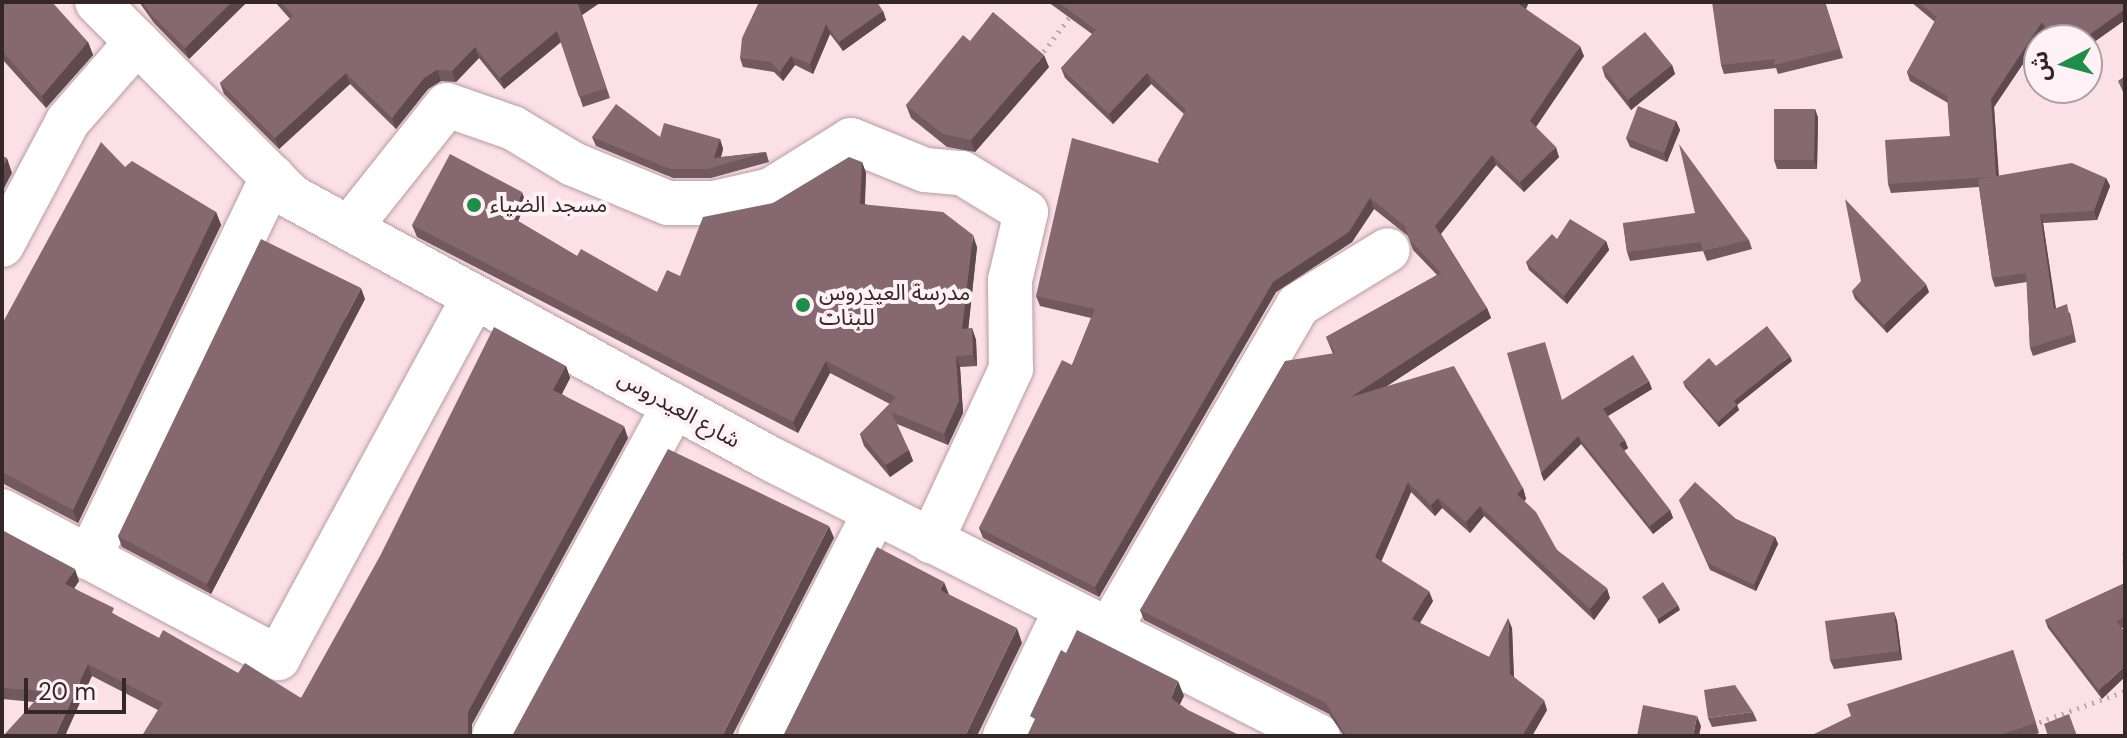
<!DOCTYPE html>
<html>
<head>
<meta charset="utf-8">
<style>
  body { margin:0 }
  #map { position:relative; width:2127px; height:738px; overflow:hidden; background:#fbe0e7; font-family:"DM Sans","Noto Sans Arabic",sans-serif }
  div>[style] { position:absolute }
  .path>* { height:5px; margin-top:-2.5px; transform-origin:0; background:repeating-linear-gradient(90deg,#bea7ad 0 2px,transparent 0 8px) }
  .roads { filter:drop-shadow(0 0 2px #ba9ba3) drop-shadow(0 0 2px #ba9ba3) }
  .minor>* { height:44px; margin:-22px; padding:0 22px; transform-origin:22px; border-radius:22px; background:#fff }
  .wall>* { inset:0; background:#725960 }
  .shaded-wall>* { inset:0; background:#5d494e }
  .building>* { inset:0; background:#856870 }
  .dots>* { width:22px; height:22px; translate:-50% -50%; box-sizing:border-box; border:4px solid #fff1f5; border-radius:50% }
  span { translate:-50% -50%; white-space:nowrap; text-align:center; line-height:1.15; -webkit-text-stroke:8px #fff1f5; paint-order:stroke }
  .poi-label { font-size:22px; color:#33272a }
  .left { translate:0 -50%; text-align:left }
  .street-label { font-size:22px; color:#33272a }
  .frame { position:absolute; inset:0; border:4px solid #33272a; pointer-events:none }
  .north { position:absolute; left:2023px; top:24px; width:80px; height:80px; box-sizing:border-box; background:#fff1f5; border:2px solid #ada0a4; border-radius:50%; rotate:264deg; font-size:22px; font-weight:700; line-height:32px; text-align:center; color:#33272a }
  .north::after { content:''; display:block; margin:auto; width:28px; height:36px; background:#1e8f48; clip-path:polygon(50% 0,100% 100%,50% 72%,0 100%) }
  .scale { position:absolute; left:24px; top:678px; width:102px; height:36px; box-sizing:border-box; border:4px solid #33272a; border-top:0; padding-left:10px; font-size:24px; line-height:28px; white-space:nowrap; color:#33272a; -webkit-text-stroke:6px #fff1f5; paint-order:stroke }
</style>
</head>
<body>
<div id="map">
  <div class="path">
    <div style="left:1039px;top:58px;width:54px;rotate:-53.3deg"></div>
    <div style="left:2125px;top:553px;width:9px;rotate:90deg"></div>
    <div style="left:2032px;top:725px;width:99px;rotate:-20.1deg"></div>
  </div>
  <div class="roads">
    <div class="minor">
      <div style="left:97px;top:2px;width:276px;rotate:45deg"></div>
      <div style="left:292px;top:197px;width:546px;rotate:28.68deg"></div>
      <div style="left:771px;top:459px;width:613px;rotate:26.86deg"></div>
      <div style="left:349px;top:228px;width:157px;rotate:-51.5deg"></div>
      <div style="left:447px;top:105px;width:70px;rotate:19.2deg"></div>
      <div style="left:513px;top:128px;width:70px;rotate:31deg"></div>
      <div style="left:573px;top:164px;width:103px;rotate:22.3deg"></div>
      <div style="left:668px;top:203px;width:46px"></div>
      <div style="left:714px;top:203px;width:58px;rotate:-12.8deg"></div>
      <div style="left:771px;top:190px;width:94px;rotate:-32deg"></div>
      <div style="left:851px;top:140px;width:80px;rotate:22.1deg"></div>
      <div style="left:925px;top:170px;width:37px;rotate:5deg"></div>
      <div style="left:962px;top:173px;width:75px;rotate:31.4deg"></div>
      <div style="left:1026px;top:212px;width:70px;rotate:103.2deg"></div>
      <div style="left:1010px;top:280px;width:89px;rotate:89.4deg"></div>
      <div style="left:1011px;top:369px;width:190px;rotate:114.9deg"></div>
      <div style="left:2px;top:245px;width:140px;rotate:-62deg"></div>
      <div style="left:68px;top:121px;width:105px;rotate:-48.9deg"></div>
      <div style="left:2px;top:511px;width:313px;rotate:28deg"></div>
      <div style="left:278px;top:658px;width:411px;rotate:-61.5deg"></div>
      <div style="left:89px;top:558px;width:423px;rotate:-64.3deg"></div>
      <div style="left:1109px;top:630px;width:376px;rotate:-59.8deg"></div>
      <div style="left:1298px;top:305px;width:105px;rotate:-31.4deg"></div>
      <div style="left:494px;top:736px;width:376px;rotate:-61.4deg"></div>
      <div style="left:760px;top:736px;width:252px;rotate:-62.8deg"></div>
      <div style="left:1005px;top:736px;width:141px;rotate:-64.3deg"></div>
    </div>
  </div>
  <div class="wall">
    <div style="clip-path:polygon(2px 2px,88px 42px,93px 55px,46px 108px,2px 59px)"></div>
    <div style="clip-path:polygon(139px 2px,247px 2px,189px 59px,154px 23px)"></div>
    <div style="clip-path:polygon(275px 2px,601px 2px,582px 15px,610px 98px,583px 107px,561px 42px,504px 89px,479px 58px,456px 82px,441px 81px,428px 89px,396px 129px,350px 84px,279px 149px,224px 94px,220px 83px,290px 19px)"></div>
    <div style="clip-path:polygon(1048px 2px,1529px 2px,1526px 9px,1584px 56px,1536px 127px,1559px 157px,1524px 192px,1496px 165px,1441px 234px,1487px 308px,1491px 318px,1387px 386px,1523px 488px,1526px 499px,1524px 501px,1557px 550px,1610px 598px,1594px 620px,1484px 516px,1470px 533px,1442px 508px,1435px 516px,1411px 492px,1381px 561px,1433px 601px,1420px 623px,1489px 657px,1512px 628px,1514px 677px,1547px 710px,1532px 736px,1344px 736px,1329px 714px,1144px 620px,1140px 610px,1333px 354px,1326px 337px,1437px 275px,1413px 250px,1408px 236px,1374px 209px,1352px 242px,1276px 292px,1099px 597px,983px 538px,979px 528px,1072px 365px,1091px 318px,1040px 306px,1036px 296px,1159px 163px,1158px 160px,1184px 114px,1151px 84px,1113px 124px,1065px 78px,1061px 68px,1092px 34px)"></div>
    <div style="clip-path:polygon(1825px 2px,1843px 58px,1778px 74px,1776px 68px,1724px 74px,1721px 65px)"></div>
    <div style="clip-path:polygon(1911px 2px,2125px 2px,2125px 20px,2087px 47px,2087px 40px,2051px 40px,2045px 31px,1994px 107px,1999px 176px,2106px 178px,2110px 186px,2097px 220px,2043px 223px,2056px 308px,2070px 313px,2076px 342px,2033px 356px,2030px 348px,2027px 282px,1995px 287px,1992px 278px,1979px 187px,1891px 193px,1888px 184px,1950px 136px,1948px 103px,1910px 81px,1907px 72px,1935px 22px)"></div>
    <div style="clip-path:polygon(812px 4px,883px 11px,886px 20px,843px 51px,830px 34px,813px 74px,795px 65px,783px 81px,774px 72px,743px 67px,740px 58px)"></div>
    <div style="clip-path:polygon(970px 41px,1049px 67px,975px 152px,947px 147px,911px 118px,906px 105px)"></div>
    <div style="clip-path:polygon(1672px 65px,1675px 74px,1631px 110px,1605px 77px,1602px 67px)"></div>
    <div style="clip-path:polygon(1815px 109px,1818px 118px,1817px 169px,1777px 169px,1774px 160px)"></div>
    <div style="clip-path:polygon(1676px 121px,1680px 130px,1667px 162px,1630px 147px,1626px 138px)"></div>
    <div style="clip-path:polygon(592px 137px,660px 137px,720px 139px,723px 149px,721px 157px,766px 152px,769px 162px,711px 178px,673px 178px,596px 146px)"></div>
    <div style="clip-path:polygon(862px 162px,866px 173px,865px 204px,977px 247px,968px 329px,972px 328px,976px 340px,977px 366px,960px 367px,963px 413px,948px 445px,897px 424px,913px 461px,890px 477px,864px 446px,860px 434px,890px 404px,830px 373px,798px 433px,417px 237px,412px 225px,526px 203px,518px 221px,577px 256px,657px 292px,680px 276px,773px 203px)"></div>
    <div style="clip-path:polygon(125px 167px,216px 212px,221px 225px,78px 523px,2px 483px,2px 324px)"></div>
    <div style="clip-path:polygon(1623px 223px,1749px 240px,1752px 249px,1707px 261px,1703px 251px,1630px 261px,1627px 252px)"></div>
    <div style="clip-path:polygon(1557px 239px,1606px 241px,1609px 250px,1567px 304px,1529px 270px,1526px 262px)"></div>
    <div style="clip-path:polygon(1852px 291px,1929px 292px,1887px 333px,1855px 299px)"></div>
    <div style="clip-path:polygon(365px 299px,211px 594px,122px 547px,118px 536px)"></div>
    <div style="clip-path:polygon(1792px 361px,1737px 405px,1739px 410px,1719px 427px,1685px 387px,1683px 382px,1716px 366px)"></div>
    <div style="clip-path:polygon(566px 366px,570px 378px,562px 394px,628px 438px,472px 724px,472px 736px,142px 736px,158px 710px,92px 676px,34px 702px,2px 699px,2px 530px,79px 581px,74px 588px,117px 616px,159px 638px,238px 673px,301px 698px)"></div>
    <div style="clip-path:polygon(1652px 389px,1608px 416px,1628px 448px,1624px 451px,1670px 510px,1673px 518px,1653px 534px,1581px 444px,1544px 481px,1541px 473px,1562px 400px)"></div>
    <div style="clip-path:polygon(1679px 500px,1736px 519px,1775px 537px,1778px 544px,1756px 591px,1710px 570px)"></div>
    <div style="clip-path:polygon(2125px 583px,2125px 627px,2122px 628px,2102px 699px,2048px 628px,2045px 620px)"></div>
    <div style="clip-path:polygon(1894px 612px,1897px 621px,1902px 660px,1834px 669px,1830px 660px)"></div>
    <div style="clip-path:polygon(2013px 650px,2039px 733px,2031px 736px,1810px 736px)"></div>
    <div style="clip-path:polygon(1753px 712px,1757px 721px,1712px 727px,1708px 718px)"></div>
  </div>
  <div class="shaded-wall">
    <div style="clip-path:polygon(232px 2px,247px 2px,189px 59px,185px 48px)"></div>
    <div style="clip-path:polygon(581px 2px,601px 2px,582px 15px,610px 98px,578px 4px)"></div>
    <div style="clip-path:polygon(1521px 2px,1529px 2px,1523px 15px,1520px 5px)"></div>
    <div style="clip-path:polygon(2125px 9px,2125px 20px,2087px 47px,2087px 40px,2082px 40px)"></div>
    <div style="clip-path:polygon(883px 11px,886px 20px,843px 51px,839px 42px)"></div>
    <div style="clip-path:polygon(2042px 22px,2045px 31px,1994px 107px,1999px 185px,1996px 176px,1991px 99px)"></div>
    <div style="clip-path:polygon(826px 24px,830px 34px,813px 74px,810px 64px)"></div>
    <div style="clip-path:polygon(557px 31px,561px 42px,504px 89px,500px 78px)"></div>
    <div style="clip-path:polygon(88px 42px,93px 55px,46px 108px,42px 96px)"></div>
    <div style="clip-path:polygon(1580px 46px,1584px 56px,1533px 131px,1530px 121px)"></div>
    <div style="clip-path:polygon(475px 47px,479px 58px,456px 82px,452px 71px)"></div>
    <div style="clip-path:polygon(1044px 55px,1049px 67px,975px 152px,971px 140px)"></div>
    <div style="clip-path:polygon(791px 56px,795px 65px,783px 81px,780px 72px)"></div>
    <div style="clip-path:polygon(1672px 65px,1675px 74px,1631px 110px,1628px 100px)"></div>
    <div style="clip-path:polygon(437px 70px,441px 81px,428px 89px,396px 129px,392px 118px,424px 78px)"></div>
    <div style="clip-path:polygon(346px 73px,350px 84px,279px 149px,275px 138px)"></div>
    <div style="clip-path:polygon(1147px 73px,1151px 84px,1113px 124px,1109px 114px)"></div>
    <div style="clip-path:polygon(1815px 109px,1818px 118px,1817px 169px,1814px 160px)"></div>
    <div style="clip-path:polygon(1676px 121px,1680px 130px,1667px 162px,1664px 153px)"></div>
    <div style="clip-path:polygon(720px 139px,723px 149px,718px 167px,714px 158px)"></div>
    <div style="clip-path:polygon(1556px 147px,1559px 157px,1524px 192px,1520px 182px)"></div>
    <div style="clip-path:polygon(1492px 155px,1496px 165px,1439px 236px,1435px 226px)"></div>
    <div style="clip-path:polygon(7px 158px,12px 173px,2px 192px,2px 167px)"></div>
    <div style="clip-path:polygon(862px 162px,866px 173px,864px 215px,860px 204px)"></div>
    <div style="clip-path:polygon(2106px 178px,2110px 186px,2097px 220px,2094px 211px)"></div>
    <div style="clip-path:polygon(522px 192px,526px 203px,515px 228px,511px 217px)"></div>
    <div style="clip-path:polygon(1370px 198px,1374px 209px,1352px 242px,1276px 292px,1099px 597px,1095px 587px,1273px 282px)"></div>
    <div style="clip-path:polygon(216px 212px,221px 225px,78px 523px,73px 510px)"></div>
    <div style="clip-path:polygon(2040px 214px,2043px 223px,2057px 318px,2054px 309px)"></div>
    <div style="clip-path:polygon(973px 235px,977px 247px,967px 341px,962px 329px)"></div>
    <div style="clip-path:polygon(1606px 241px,1609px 250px,1567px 304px,1564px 296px)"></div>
    <div style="clip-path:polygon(1926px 284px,1929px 292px,1887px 333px,1884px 325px)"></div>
    <div style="clip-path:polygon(361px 288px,365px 299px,211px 594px,207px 584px)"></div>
    <div style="clip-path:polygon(1487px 308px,1491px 318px,1355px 407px,1351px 397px)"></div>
    <div style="clip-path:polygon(972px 328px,976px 340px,977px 366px,973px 355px)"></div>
    <div style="clip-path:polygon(956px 356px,960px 367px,963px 413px,948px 445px,944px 434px)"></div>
    <div style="clip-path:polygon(1790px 356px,1792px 361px,1737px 405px,1739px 410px,1719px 427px,1718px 422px,1734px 401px)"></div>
    <div style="clip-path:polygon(826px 361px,830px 373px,798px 433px,793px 422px)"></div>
    <div style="clip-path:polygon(566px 366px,570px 378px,558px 401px,553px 390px)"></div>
    <div style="clip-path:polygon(1649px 381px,1652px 389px,1606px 417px,1603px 409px)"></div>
    <div style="clip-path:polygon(624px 426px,628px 438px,472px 724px,472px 736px,468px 736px,468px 712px)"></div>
    <div style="clip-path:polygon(1578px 436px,1581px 444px,1544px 481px,1541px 473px)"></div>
    <div style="clip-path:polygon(1625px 440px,1628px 448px,1622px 452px,1619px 444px)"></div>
    <div style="clip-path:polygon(909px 450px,913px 461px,890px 477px,886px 465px)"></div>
    <div style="clip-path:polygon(1408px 482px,1411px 492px,1379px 567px,1375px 557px)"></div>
    <div style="clip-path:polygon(1523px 488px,1526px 499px,1521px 504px,1517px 494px)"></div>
    <div style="clip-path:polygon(1438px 498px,1442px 508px,1435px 516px,1431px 505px)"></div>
    <div style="clip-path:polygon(1480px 506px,1484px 516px,1470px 533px,1466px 522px)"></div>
    <div style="clip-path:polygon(1670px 510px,1673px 518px,1653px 534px,1650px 526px)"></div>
    <div style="clip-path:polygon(829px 526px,834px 538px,732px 736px,722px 736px)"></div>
    <div style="clip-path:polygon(1775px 537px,1778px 544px,1756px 591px,1754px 585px)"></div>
    <div style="clip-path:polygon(75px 569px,79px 581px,69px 596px,65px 584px)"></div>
    <div style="clip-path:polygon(944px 582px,950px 597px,940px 590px)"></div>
    <div style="clip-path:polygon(1607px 588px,1610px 598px,1594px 620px,1590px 609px)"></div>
    <div style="clip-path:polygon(1429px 591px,1433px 601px,1416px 629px,1412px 619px)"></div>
    <div style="clip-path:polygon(1678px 605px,1680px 610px,1659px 624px,1657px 619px)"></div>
    <div style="clip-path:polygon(1894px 612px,1897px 621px,1902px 660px,1899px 651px)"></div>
    <div style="clip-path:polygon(1508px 618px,1512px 628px,1514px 684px,1510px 674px)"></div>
    <div style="clip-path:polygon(1017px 628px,1022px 643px,977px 736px,965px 736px)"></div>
    <div style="clip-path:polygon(88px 664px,92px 676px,65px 736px,55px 736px)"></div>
    <div style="clip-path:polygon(2125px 666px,2125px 677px,2102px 699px,2099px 690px)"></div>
    <div style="clip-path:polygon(1178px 681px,1184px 696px,1176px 713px,1171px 698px)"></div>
    <div style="clip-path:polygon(1544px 700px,1547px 710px,1532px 736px,1522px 736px)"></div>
    <div style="clip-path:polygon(1697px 716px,1701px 726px,1699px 736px,1693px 736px)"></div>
  </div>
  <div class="building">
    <div style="clip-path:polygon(2px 2px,52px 2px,88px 42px,42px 96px,2px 51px)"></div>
    <div style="clip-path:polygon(142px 2px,232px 2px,185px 48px,150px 13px)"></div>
    <div style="clip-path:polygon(281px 2px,581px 2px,578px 4px,606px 88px,579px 97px,557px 31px,500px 78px,475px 47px,452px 71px,437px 70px,424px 78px,392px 118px,346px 73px,275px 138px,220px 83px,293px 16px)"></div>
    <div style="clip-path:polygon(759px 2px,808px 2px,812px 4px,815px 2px,877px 2px,883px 11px,839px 42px,826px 24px,810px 64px,791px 56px,780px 72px,771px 62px,740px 58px,742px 38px)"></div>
    <div style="clip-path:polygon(1058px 2px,1521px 2px,1520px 5px,1580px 46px,1530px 121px,1556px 147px,1520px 182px,1492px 155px,1435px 226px,1487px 308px,1351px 397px,1454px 366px,1523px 488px,1517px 494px,1536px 512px,1557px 550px,1607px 588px,1590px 609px,1480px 506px,1466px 522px,1438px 498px,1431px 505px,1408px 482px,1375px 557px,1429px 591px,1412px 619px,1489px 657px,1508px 618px,1510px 674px,1544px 700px,1522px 736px,1352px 736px,1344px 733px,1326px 703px,1140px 610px,1285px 361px,1335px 353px,1326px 337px,1441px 273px,1409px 239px,1405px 226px,1370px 198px,1349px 232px,1273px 282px,1095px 587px,979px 528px,1062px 360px,1072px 365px,1095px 309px,1036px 296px,1072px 138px,1162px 164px,1158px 160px,1186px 110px,1147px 73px,1109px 114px,1061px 68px,1096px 30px)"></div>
    <div style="clip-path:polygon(1712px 2px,1825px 2px,1840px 49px,1774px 65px,1775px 59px,1721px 65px)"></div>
    <div style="clip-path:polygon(1918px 2px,2125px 2px,2125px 9px,2082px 40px,2054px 40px,2042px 22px,1991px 99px,1996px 176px,2072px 163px,2106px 178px,2094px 211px,2040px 214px,2054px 309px,2067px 304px,2073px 334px,2030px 348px,2026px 273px,1992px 278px,1978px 179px,1992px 177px,1888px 184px,1885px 140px,1950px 136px,1947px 96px,1907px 72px,1937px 17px)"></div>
    <div style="clip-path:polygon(993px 12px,1044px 55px,971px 140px,943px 134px,906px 105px,963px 35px,970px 41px)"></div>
    <div style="clip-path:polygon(1645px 32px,1672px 65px,1628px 100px,1602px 67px)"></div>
    <div style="clip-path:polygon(2125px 76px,2125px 96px,2118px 81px)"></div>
    <div style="clip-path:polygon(616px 104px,660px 137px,664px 123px,720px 139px,714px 158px,766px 152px,708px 169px,670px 169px,592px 137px)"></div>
    <div style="clip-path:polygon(1638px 106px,1676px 121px,1664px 153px,1626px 138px)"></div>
    <div style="clip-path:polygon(1774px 109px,1815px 109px,1814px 160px,1774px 160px)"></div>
    <div style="clip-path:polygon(101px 142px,125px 167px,132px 161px,216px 212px,73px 510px,2px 472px,2px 324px)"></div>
    <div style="clip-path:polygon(1679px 144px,1749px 240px,1703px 251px,1701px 242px,1627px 252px,1623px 223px,1695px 213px)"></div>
    <div style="clip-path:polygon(450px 154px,522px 192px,511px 217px,577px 256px,581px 249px,657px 292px,667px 270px,680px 276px,703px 217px,773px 203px,849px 157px,862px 162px,860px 204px,943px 212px,973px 235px,962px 329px,972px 328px,973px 355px,956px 356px,959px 401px,944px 434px,891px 412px,909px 450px,886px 465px,860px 434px,896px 397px,826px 361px,793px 422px,412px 225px)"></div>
    <div style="clip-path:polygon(2px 156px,7px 158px,2px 167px)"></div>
    <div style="clip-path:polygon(1845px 199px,1926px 284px,1884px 325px,1852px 291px,1861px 281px)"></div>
    <div style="clip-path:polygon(1570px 219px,1606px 241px,1564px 296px,1526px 262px,1552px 234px,1557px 239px)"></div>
    <div style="clip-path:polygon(261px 239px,361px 288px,207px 584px,118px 536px)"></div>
    <div style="clip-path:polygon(1767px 326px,1790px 356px,1734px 401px,1737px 405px,1718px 422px,1683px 382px,1709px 358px,1716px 366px)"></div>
    <div style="clip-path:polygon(494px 327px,566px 366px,553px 390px,624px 426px,468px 712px,468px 736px,142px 736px,163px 703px,88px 664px,55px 736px,3px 736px,44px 691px,2px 688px,2px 530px,75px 569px,65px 584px,114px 608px,112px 613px,159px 638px,163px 630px,238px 673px,245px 663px,301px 698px,380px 556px)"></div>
    <div style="clip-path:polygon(1545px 342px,1562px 400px,1633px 355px,1649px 381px,1603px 409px,1625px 440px,1619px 444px,1670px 510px,1650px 526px,1578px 436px,1541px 473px,1507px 353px)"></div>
    <div style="clip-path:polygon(668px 449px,829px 526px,722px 736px,512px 736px)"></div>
    <div style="clip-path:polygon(1695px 482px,1736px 519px,1775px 537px,1754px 585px,1708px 563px,1679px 500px)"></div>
    <div style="clip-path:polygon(877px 547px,944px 582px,940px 590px,1017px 628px,965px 736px,783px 736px)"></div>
    <div style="clip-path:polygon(1663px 582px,1678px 605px,1657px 619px,1642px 597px)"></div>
    <div style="clip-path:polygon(2125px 583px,2125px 617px,2116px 621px,2125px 632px,2125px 666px,2099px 690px,2045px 620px)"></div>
    <div style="clip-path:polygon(1894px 612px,1899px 651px,1830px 660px,1825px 621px)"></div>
    <div style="clip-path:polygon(1077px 630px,1178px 681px,1171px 698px,1188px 710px,1241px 736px,1027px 736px,1035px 719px,1030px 716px,1061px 650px,1066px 653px)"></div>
    <div style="clip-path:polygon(2013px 650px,2036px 723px,1996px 736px,1810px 736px,1851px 716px,1847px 704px)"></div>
    <div style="clip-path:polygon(1735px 685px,1753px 712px,1708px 718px,1704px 690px)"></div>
    <div style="clip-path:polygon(1643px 705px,1697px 716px,1693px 736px,1637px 736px)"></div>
    <div style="clip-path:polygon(2069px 714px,2077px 736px,2048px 736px,2044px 724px)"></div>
  </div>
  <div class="dots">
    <div style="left:474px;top:205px;background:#1e8f48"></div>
    <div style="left:803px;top:305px;background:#1e8f48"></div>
  </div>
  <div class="poi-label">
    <span class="left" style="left:490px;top:205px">مسجد الضياء</span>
    <span class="left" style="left:819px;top:305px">مدرسة العيدروس<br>للبنات</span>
  </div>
  <div class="street-label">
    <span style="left:679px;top:409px;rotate:29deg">شارع العيدروس</span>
  </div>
  <div class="frame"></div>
  <div class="north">ش</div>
  <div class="scale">20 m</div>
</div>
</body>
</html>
